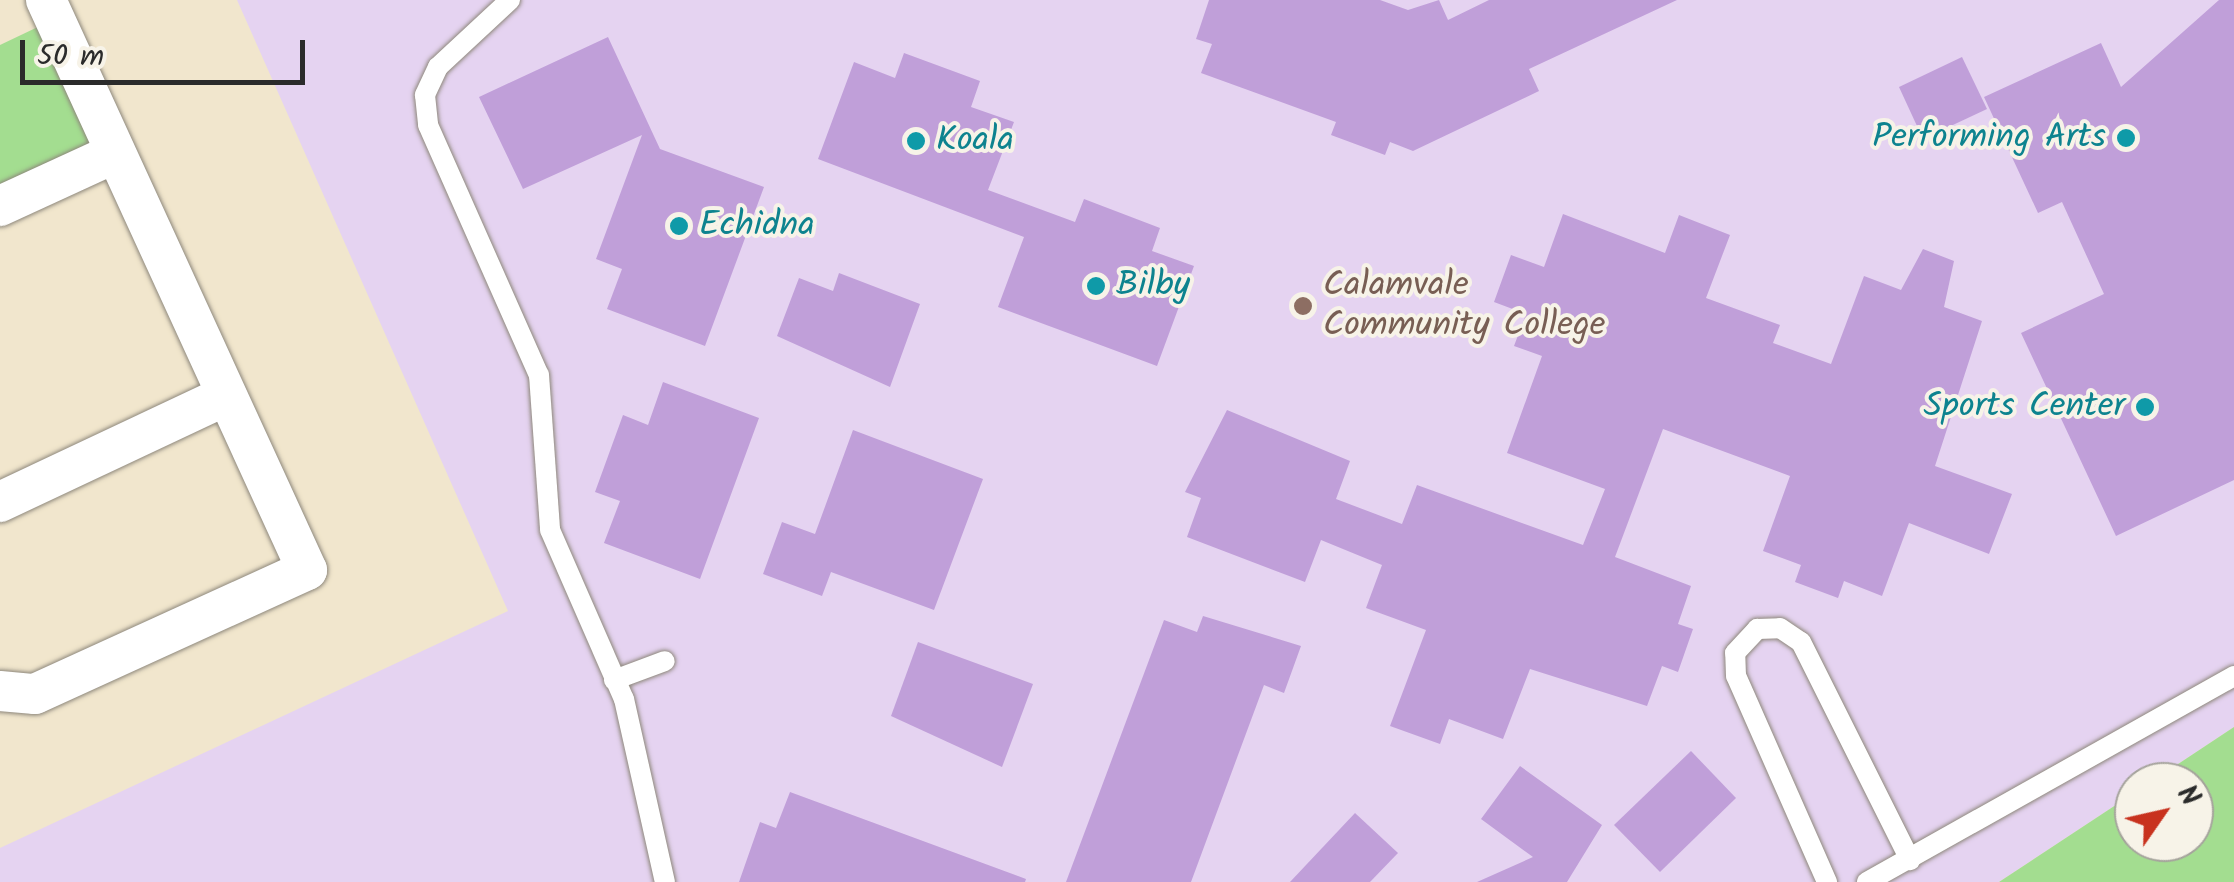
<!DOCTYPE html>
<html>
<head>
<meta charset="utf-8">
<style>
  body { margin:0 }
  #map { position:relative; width:2234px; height:882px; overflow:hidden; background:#f1e6cd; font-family:Kalam,sans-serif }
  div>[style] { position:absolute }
  .built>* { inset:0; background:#e5d3f1 }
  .green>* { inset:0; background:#a3dd90 }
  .building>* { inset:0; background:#c09fd9 }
  .roads { filter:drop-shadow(0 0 2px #8e887c) drop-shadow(0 0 2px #8e887c) }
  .service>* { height:20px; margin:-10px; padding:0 10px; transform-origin:10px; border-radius:10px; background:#fff }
  .minor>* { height:40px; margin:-20px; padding:0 20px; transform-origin:20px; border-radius:20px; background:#fff }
  .dots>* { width:28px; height:28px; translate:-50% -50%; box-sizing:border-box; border:5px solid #f7f3e8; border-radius:50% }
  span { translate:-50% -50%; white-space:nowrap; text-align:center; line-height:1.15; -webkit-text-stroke:8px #f7f3e8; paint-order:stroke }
  .culture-label { font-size:35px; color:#0d838f }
  .right { translate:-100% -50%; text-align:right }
  .left { translate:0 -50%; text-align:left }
  .education-label { font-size:35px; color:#785e54 }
  .north { position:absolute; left:2114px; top:762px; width:100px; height:100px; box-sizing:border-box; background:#f7f3e8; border:2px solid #a5a39c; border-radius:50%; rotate:56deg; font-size:28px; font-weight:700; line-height:40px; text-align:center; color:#2b2b2b }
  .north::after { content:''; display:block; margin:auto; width:35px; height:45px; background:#c8321e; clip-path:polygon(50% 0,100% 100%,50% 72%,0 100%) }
  .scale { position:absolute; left:20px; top:40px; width:285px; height:45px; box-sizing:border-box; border:5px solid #2b2b2b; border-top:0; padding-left:12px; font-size:30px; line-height:35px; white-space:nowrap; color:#2b2b2b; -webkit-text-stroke:8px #f7f3e8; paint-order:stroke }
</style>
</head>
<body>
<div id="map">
  <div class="built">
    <div style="clip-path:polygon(237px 0,2234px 0,2234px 727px,2151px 782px,2134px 782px,2134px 793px,1999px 882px,0 882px,0 848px,508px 611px)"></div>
  </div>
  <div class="green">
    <div style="clip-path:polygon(42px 25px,96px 141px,0 186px,0 45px)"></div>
    <div style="clip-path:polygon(2234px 727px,2234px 882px,1999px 882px,2134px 793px,2134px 842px,2194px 842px,2194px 782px,2151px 782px)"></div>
  </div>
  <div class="building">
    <div style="clip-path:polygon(1209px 0,1380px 0,1408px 10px,1439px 0,1448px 20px,1489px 0,1677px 0,1529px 69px,1539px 91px,1413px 151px,1390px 142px,1385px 155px,1331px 135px,1336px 122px,1201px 73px,1212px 44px,1196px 39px)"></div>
    <div style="clip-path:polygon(2219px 0,2234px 0,2234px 480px,2116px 536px,2021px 333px,2104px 294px,2062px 202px,2038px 213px,1984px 97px,2101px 43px,2121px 87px)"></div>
    <div style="clip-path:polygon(608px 37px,660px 149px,764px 187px,705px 346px,607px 309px,622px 269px,596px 259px,642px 135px,523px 189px,479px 97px)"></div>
    <div style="clip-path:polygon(904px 53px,980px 81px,971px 107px,1014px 122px,988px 190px,1075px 222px,1084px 199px,1160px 228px,1152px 251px,1194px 266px,1157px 366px,998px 307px,1024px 237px,818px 159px,854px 62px,895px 78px)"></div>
    <div style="clip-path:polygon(1962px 57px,1987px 109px,1923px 139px,1899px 87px)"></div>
    <div style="clip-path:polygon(1563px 214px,1665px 253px,1679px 215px,1730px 235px,1706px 298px,1780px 325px,1773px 343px,1831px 364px,1864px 276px,1901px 290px,1923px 249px,1954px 261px,1944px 307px,1982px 321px,1935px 466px,2012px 494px,1989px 554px,1909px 523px,1882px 596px,1844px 581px,1838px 598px,1795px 582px,1801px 565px,1763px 551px,1790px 476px,1663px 429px,1615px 557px,1691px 586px,1678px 624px,1693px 629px,1678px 672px,1662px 666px,1647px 706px,1530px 669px,1503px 739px,1449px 719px,1440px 744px,1390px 726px,1426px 630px,1366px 608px,1382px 565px,1321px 540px,1305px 582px,1187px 537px,1201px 498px,1185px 492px,1227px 410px,1350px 461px,1336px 499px,1402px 524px,1417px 485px,1583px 545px,1605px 489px,1507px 453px,1542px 356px,1514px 346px,1526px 314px,1494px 302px,1511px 255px,1544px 267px)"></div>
    <div style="clip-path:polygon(839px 273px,920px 304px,890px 387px,777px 336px,799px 278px,833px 291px)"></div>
    <div style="clip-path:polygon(663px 382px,759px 418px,700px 579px,604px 543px,620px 501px,595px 492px,623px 415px,648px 425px)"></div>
    <div style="clip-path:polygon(853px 430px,983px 479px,934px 610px,831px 572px,822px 596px,763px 574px,782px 522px,815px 534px)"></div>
    <div style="clip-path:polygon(1203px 616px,1301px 646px,1284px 693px,1264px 685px,1191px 882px,1066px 882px,1164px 620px,1197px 632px)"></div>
    <div style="clip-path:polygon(918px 642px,1033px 684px,1002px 767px,891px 716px)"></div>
    <div style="clip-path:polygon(1691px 751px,1736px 798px,1660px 872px,1614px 825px)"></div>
    <div style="clip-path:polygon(1520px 766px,1602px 825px,1567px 882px,1477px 882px,1533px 857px,1481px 819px)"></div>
    <div style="clip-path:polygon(790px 792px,1026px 879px,1025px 882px,739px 882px,760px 822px,776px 828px)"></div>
    <div style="clip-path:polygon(1355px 813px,1398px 853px,1370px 882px,1290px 882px)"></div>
  </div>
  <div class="roads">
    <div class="service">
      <div style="left:510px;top:0;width:98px;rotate:137.1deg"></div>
      <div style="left:438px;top:67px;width:31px;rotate:115deg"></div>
      <div style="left:425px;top:95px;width:30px;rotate:84deg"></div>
      <div style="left:428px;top:125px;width:274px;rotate:66.1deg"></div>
      <div style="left:539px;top:375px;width:155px;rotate:85.9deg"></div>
      <div style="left:550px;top:530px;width:184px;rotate:66.4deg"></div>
      <div style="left:624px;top:699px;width:188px;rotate:77.4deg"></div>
      <div style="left:614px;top:680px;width:54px;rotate:-20.4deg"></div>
      <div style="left:1827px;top:882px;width:225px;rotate:-113.8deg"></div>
      <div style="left:1736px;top:676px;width:23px;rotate:-92deg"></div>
      <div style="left:1735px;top:653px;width:33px;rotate:-47deg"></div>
      <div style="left:1757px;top:629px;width:23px;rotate:-2deg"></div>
      <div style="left:1780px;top:628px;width:25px;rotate:34deg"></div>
      <div style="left:1801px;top:642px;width:244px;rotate:63.4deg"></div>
      <div style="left:1867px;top:882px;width:421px;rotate:-29.3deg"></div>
    </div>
    <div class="minor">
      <div style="left:0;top:206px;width:127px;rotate:-24.7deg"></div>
      <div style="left:0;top:502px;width:249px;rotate:-25.2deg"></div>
      <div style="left:0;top:691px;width:35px;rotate:5deg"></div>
      <div style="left:35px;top:694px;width:299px;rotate:-24.5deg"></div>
      <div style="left:307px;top:570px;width:627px;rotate:-114.6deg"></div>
    </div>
  </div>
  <div class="dots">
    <div style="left:2126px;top:138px;background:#0f9aa8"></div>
    <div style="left:916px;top:141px;background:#0f9aa8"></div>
    <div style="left:679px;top:226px;background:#0f9aa8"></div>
    <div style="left:1096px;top:286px;background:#0f9aa8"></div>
    <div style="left:1303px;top:306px;background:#8d6e63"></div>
    <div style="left:2145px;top:407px;background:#0f9aa8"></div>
  </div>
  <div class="culture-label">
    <span class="right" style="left:2106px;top:138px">Performing Arts</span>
    <span class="left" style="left:936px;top:141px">Koala</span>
    <span class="left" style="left:699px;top:226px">Echidna</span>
    <span class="left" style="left:1116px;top:286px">Bilby</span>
    <span class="right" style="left:2125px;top:407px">Sports Center</span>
  </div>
  <div class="education-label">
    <span class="left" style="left:1323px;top:306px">Calamvale<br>Community College</span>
  </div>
  <div class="north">N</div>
  <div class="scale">50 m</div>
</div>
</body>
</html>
